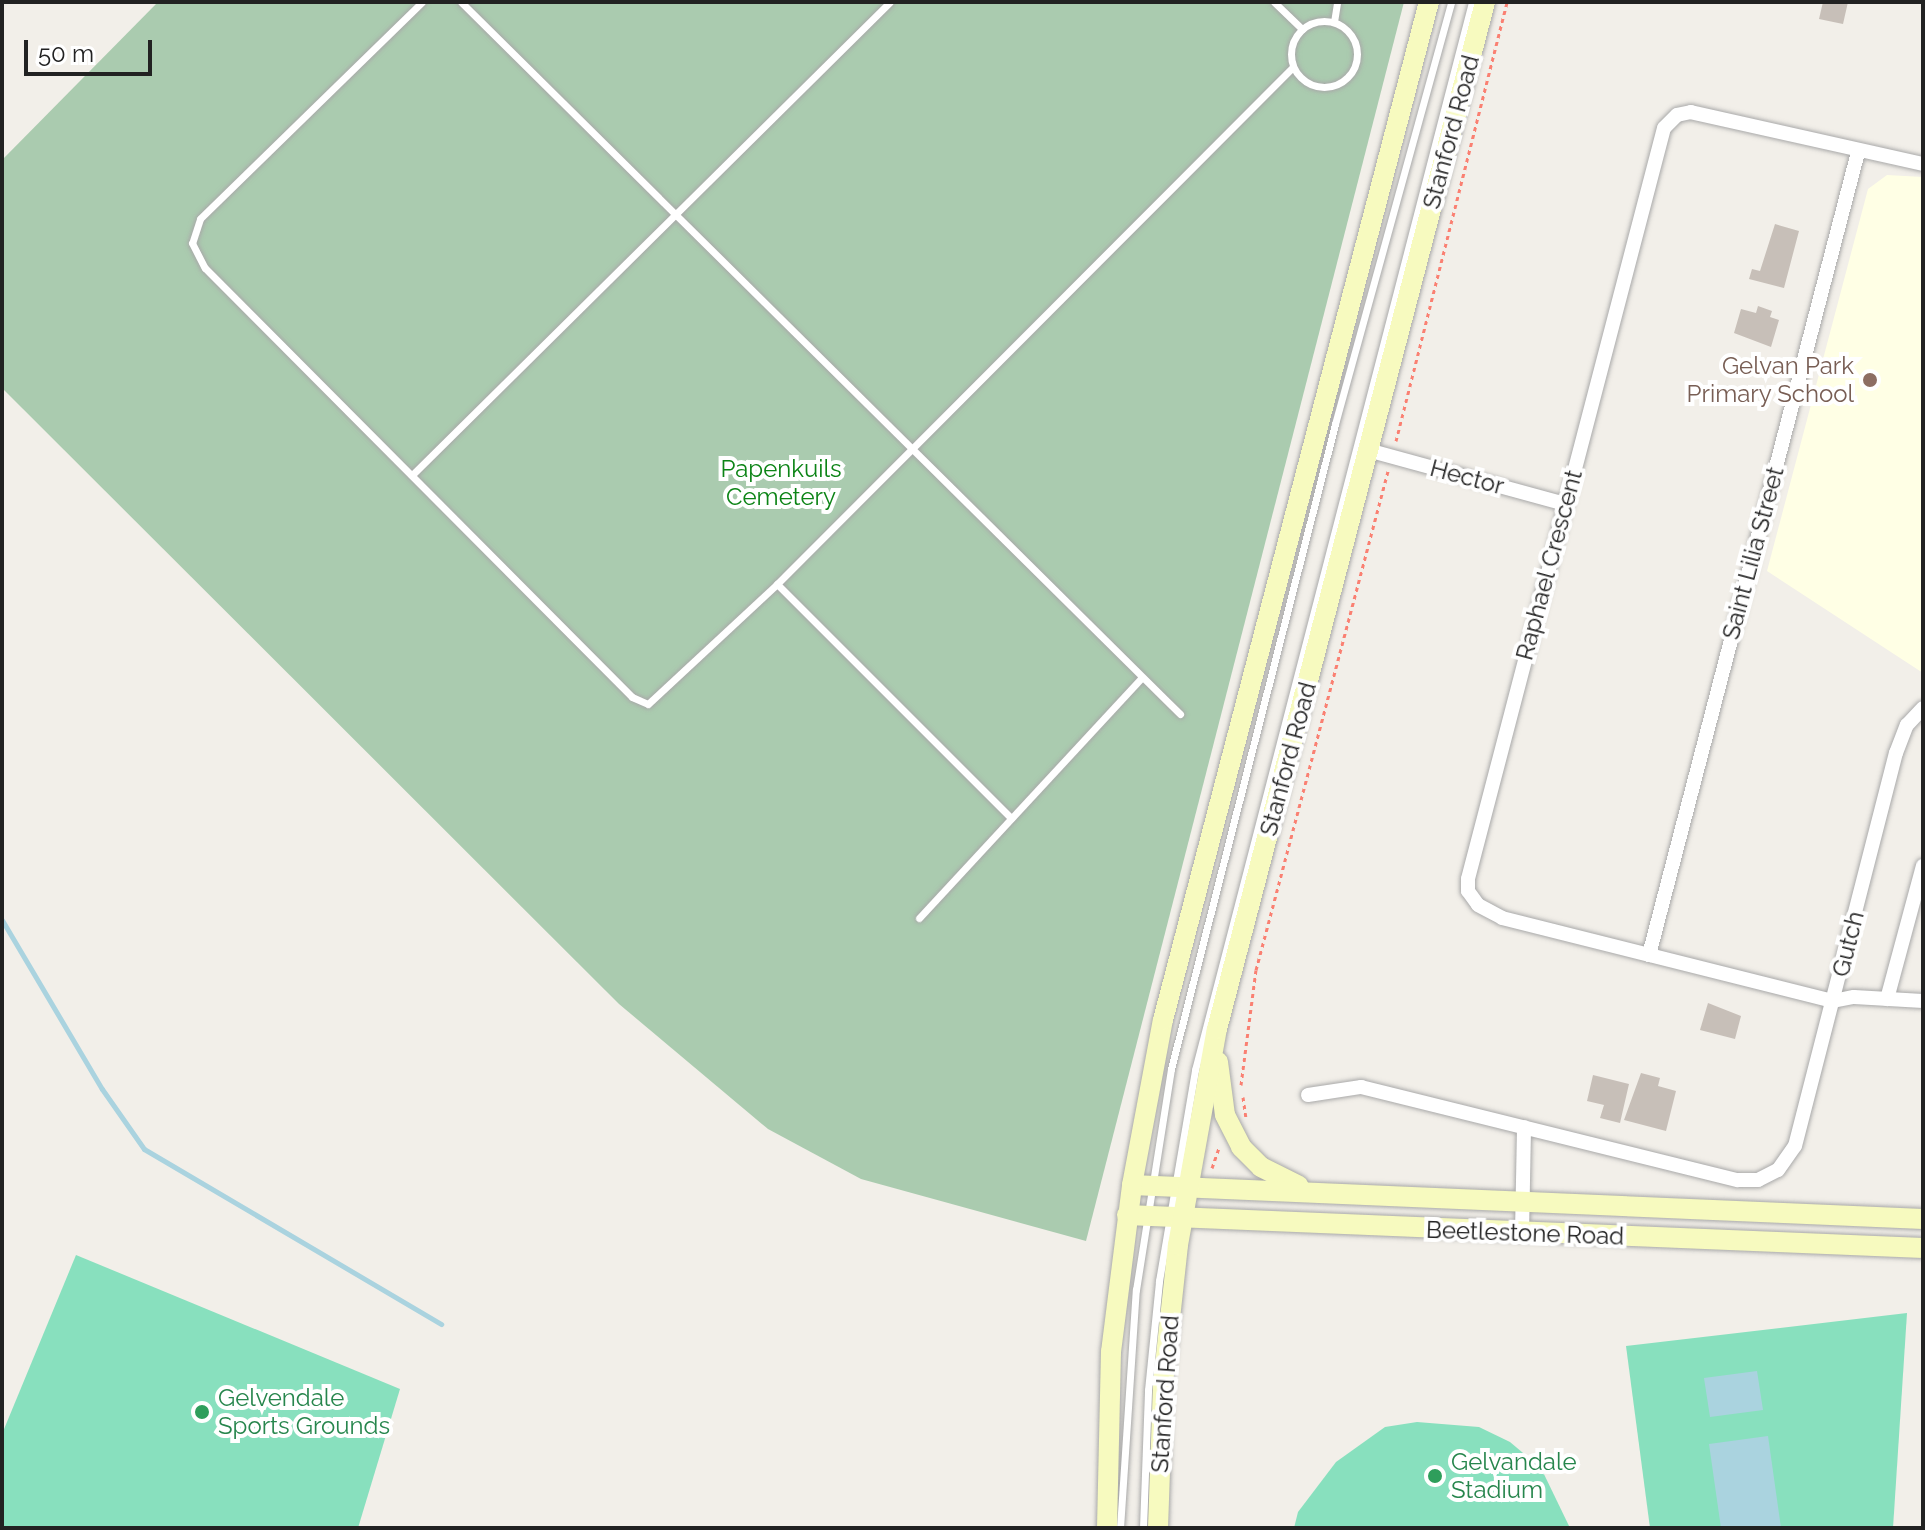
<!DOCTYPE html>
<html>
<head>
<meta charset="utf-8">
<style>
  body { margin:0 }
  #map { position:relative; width:1925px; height:1530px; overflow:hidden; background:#f2efe9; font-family:Raleway,sans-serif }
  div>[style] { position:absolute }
  .education>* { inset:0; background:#ffffe5 }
  .cemetery>* { inset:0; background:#aacbaf }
  .pitch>* { inset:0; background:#88e0be }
  .water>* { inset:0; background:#aad3df }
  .stream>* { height:5px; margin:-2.5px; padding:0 2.5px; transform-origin:2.5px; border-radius:2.5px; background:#aad3df }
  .building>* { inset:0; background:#c7bfb8 }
  .path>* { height:3px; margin-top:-1.5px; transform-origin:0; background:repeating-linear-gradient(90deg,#fa8072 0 4px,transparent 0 8px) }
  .roads { filter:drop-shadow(0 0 2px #a9a9a9) drop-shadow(0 0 2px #a9a9a9) }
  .lane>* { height:7px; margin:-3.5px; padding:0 3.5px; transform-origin:3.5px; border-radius:3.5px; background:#fff }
  .lane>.ring { margin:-3.5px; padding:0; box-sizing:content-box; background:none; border:7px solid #fff; border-radius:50% }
  .street>* { height:14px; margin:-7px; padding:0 7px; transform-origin:7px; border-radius:7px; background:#fff }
  .secondary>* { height:20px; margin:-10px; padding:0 10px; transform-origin:10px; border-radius:10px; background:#f7fabf }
  .dots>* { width:22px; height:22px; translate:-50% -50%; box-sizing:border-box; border:4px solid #fff; border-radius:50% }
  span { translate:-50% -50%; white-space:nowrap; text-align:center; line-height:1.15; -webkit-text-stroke:8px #fff; paint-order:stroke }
  .street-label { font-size:24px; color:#222 }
  .education-label { font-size:24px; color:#785e54 }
  .right { translate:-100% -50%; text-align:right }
  .park-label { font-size:24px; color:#0c8416 }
  .leisure-label { font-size:24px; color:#27864d }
  .left { translate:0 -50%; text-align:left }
  .frame { position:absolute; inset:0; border:4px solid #222; pointer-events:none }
  .scale { position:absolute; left:24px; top:40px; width:128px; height:36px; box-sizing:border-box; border:4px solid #222; border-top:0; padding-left:10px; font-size:24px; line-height:28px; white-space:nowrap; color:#222; -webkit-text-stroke:6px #fff; paint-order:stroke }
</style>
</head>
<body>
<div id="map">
  <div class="education">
    <div style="clip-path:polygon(1887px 175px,1923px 177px,1923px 673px,1767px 571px,1868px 189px)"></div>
  </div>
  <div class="cemetery">
    <div style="clip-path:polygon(158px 2px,1404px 2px,1086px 1241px,861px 1179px,768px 1129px,619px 1004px,2px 388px,2px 160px)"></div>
  </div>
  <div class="pitch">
    <div style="clip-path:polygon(76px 1255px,400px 1389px,358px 1528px,2px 1528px,2px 1434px)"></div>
    <div style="clip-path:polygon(1907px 1313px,1893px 1528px,1650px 1528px,1626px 1346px)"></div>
    <div style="clip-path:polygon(1417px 1422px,1479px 1427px,1510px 1442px,1541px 1468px,1570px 1528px,1294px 1528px,1298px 1512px,1336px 1462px,1385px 1427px)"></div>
  </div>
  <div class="water">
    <div style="clip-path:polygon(1757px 1371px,1763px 1410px,1710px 1417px,1704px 1378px)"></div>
    <div style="clip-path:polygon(1768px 1436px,1781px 1528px,1721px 1528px,1709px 1444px)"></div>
  </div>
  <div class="stream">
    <div style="left:2px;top:920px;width:196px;rotate:59.4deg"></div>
    <div style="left:102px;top:1089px;width:73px;rotate:55deg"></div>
    <div style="left:144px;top:1149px;width:345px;rotate:30.5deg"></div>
  </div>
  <div class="building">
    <div style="clip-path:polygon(1823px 2px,1848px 2px,1843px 24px,1819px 19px)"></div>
    <div style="clip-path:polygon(1775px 224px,1799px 231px,1784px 288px,1749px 279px,1752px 269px,1760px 271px)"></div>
    <div style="clip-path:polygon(1758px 306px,1772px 311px,1770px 317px,1779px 320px,1771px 347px,1734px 333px,1741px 309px,1756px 313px)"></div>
    <div style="clip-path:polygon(1708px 1003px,1741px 1016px,1735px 1039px,1700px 1030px)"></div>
    <div style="clip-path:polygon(1641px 1073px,1660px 1078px,1658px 1086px,1676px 1091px,1666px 1131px,1624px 1120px)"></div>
    <div style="clip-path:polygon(1593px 1075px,1629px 1084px,1620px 1123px,1600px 1118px,1604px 1105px,1587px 1101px)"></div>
  </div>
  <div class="path">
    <div style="left:1396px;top:441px;width:453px;rotate:-75.8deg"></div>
    <div style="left:1241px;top:1085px;width:116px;rotate:-82.6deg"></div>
    <div style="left:1256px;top:970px;width:516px;rotate:-75.18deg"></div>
    <div style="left:1243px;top:1097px;width:22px;rotate:82deg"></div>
    <div style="left:1212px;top:1168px;width:21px;rotate:-71deg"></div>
  </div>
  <div class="roads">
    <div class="lane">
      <div style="left:422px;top:2px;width:310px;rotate:135.7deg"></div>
      <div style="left:200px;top:219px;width:25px;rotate:108deg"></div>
      <div style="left:192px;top:243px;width:28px;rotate:63deg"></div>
      <div style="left:205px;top:268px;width:605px;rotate:45.13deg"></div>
      <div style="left:632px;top:697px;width:17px;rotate:24deg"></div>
      <div style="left:648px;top:704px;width:176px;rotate:-42.9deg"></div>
      <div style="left:777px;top:584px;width:730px;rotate:-45.06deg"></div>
      <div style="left:461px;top:2px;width:1012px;rotate:44.72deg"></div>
      <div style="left:1274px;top:2px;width:39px;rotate:44deg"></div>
      <div class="ring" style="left:1291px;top:21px;width:59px;height:59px"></div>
      <div style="left:1334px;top:22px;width:20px;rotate:-81deg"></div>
      <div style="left:412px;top:475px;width:672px;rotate:-44.7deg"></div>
      <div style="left:777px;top:584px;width:331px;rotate:45deg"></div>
      <div style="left:919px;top:918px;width:328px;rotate:-47.2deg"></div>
      <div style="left:1120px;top:1528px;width:239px;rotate:-86.2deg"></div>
      <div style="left:1136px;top:1290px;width:224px;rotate:-81deg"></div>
      <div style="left:1171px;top:1069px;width:666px;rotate:-75.73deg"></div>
      <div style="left:1335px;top:424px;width:438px;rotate:-74.6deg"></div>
      <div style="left:1143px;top:1528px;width:138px;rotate:-87.9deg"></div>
      <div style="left:1148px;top:1390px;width:110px;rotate:-84.2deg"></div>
      <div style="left:1159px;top:1281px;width:214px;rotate:-80.3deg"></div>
      <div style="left:1195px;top:1070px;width:1103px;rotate:-75.46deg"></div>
    </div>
    <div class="street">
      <div style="left:1923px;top:164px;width:238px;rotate:-167.4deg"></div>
      <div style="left:1691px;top:112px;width:14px;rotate:168deg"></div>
      <div style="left:1677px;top:115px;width:18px;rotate:135deg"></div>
      <div style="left:1664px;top:128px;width:776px;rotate:104.63deg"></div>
      <div style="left:1468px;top:879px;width:12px;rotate:90deg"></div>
      <div style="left:1468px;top:891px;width:17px;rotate:54deg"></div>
      <div style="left:1478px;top:905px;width:27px;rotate:28deg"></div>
      <div style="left:1502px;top:918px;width:341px;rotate:14.1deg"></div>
      <div style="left:1833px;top:1001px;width:21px;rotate:-11deg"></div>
      <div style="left:1854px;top:997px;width:69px;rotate:3.3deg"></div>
      <div style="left:1368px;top:450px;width:204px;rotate:15.3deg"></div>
      <div style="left:1649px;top:955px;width:830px;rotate:-75.41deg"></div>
      <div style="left:1887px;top:999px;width:138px;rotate:-74.9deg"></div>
      <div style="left:1308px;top:1095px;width:54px;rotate:-8.6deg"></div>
      <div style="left:1361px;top:1087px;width:388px;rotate:13.9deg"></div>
      <div style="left:1738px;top:1180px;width:20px"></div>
      <div style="left:1758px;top:1180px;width:22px;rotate:-27deg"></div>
      <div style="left:1778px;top:1170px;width:29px;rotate:-55deg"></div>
      <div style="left:1795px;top:1146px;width:406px;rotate:-75.6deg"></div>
      <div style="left:1896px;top:753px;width:30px;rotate:-69deg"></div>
      <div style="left:1907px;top:725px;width:23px;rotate:-47deg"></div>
      <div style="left:1522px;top:1233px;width:106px;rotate:-88.9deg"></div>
    </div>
    <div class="secondary">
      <div style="left:1218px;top:1062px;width:53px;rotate:82.5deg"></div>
      <div style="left:1225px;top:1115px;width:36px;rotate:63deg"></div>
      <div style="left:1241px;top:1147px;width:28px;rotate:45deg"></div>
      <div style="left:1261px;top:1167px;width:42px;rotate:26.6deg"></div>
      <div style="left:1132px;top:1185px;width:792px;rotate:2.46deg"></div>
      <div style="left:1127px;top:1215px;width:797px;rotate:2.37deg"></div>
      <div style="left:1107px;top:1528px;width:176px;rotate:-88.7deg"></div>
      <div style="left:1111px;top:1352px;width:168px;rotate:-82.8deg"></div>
      <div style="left:1132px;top:1185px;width:168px;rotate:-79.4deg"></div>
      <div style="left:1163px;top:1020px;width:1052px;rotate:-75.36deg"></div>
      <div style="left:1158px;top:1528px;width:145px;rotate:-88deg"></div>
      <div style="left:1163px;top:1383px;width:139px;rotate:-83.8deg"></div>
      <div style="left:1178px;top:1245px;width:219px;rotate:-79.8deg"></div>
      <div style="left:1217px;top:1029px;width:1061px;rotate:-75.37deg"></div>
    </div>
  </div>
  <div class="dots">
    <div style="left:1870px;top:380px;background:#8d6e63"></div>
    <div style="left:202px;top:1412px;background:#2e9e5b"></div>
    <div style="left:1435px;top:1476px;background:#2e9e5b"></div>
  </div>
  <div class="street-label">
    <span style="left:1451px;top:132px;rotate:-75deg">Stanford Road</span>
    <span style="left:1467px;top:477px;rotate:15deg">Hector</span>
    <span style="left:1753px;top:553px;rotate:-75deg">Saint Lilia Street</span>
    <span style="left:1549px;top:565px;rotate:-75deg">Raphael Crescent</span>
    <span style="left:1288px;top:759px;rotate:-75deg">Stanford Road</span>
    <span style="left:1848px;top:944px;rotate:-76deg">Gutch</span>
    <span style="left:1525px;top:1233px;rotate:2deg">Beetlestone Road</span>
    <span style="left:1165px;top:1394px;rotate:-86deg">Stanford Road</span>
  </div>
  <div class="education-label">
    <span class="right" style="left:1854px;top:380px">Gelvan Park<br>Primary School</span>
  </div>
  <div class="park-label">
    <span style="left:781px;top:483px">Papenkuils<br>Cemetery</span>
  </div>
  <div class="leisure-label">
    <span class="left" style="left:218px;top:1412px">Gelvendale<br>Sports Grounds</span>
    <span class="left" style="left:1451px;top:1476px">Gelvandale<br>Stadium</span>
  </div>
  <div class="frame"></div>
  <div class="scale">50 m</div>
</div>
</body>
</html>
